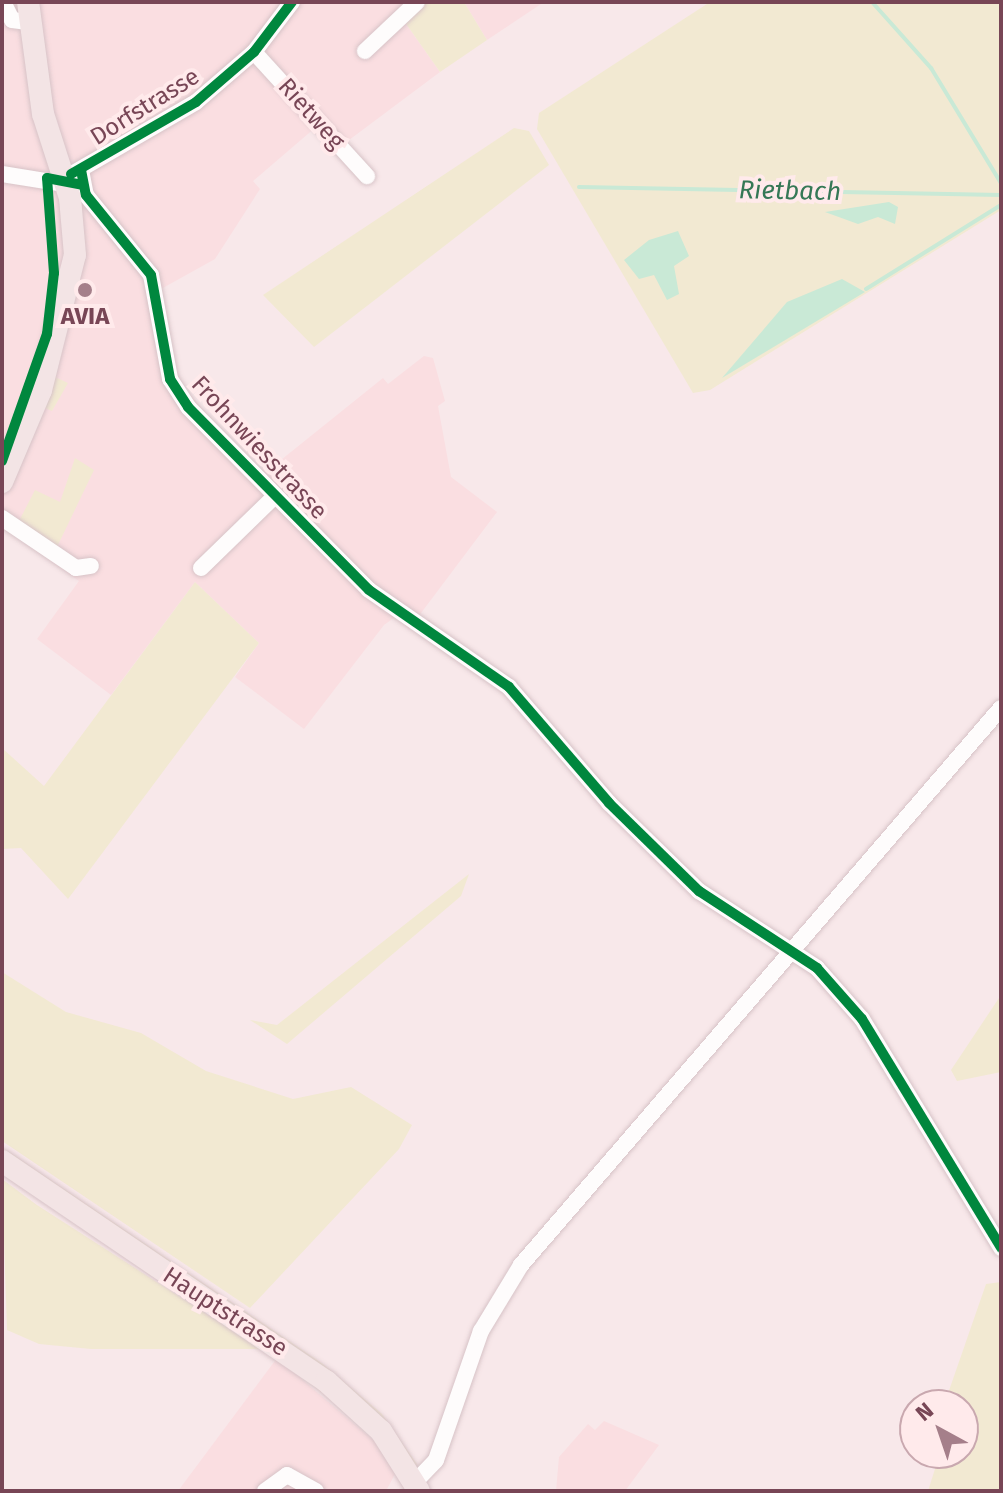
<!DOCTYPE html>
<html>
<head>
<meta charset="utf-8">
<style>
  body { margin:0 }
  #map { position:relative; width:1003px; height:1493px; overflow:hidden; background:#f8e8ea; font-family:"Fira Sans",sans-serif }
  div>[style] { position:absolute }
  .residential>* { inset:0; background:#fadee1 }
  .green>* { inset:0; background:#f2e9d2 }
  .water>* { inset:0; background:#c9e9d6 }
  .stream>* { height:4px; margin:-2px; padding:0 2px; transform-origin:2px; border-radius:2px; background:#c9e9d6 }
  .roads { filter:drop-shadow(0 0 2px #d7c3c7) drop-shadow(0 0 2px #d7c3c7) }
  .minor>* { height:16px; margin:-8px; padding:0 8px; transform-origin:8px; border-radius:8px; background:#fefcfc }
  .major>* { height:22px; margin:-11px; padding:0 11px; transform-origin:11px; border-radius:11px; background:#f3e4e5 }
  .cycleway>* { height:10px; margin:-5px; padding:0 5px; transform-origin:5px; border-radius:5px; background:#00873e }
  .dots>* { width:22px; height:22px; translate:-50% -50%; box-sizing:border-box; border:4px solid #ffeaeb; border-radius:50% }
  span { translate:-50% -50%; white-space:nowrap; text-align:center; line-height:1.15; -webkit-text-stroke:8px #ffeaeb; paint-order:stroke }
  .street-label { font-size:24px; color:#784656 }
  .poi-label { font-size:24px; color:#784656; font-weight:700 }
  .water-label { font-size:26px; color:#357856; font-style:italic }
  .frame { position:absolute; inset:0; border:4px solid #784656; pointer-events:none }
  .north { position:absolute; left:899px; top:1389px; width:80px; height:80px; box-sizing:border-box; background:#ffeaeb; border:2px solid #c9a8af; border-radius:50%; rotate:320deg; font-size:22px; font-weight:700; line-height:32px; text-align:center; color:#784656 }
  .north::after { content:''; display:block; margin:auto; width:28px; height:36px; background:#a57f8a; clip-path:polygon(50% 0,100% 100%,50% 72%,0 100%) }
</style>
</head>
<body>
<div id="map">
  <div class="residential">
    <div style="clip-path:polygon(2px 2px,425px 2px,404px 21px,440px 72px,337px 149px,316px 127px,253px 181px,260px 189px,215px 259px,161px 289px,176px 379px,256px 469px,271px 468px,383px 378px,388px 384px,424px 356px,433px 358px,445px 401px,438px 406px,451px 477px,497px 512px,409px 629px,395px 617px,384px 625px,304px 729px,235px 677px,259px 643px,195px 582px,111px 695px,37px 639px,79px 581px,2px 527px)"></div>
    <div style="clip-path:polygon(464px 2px,544px 2px,487px 40px)"></div>
    <div style="clip-path:polygon(277px 1358px,373px 1440px,396px 1472px,386px 1491px,178px 1491px)"></div>
    <div style="clip-path:polygon(604px 1421px,659px 1445px,625px 1491px,556px 1491px,559px 1457px,588px 1424px,595px 1430px)"></div>
  </div>
  <div class="green">
    <div style="clip-path:polygon(425px 2px,464px 2px,487px 40px,440px 72px,404px 21px)"></div>
    <div style="clip-path:polygon(710px 2px,1001px 2px,1001px 210px,710px 390px,693px 393px,537px 129px,539px 113px)"></div>
    <div style="clip-path:polygon(514px 128px,529px 131px,549px 165px,314px 347px,263px 295px)"></div>
    <div style="clip-path:polygon(60px 354px,55px 377px,68px 383px,52px 411px,45px 408px)"></div>
    <div style="clip-path:polygon(75px 458px,94px 470px,57px 547px,19px 521px,35px 490px,60px 502px)"></div>
    <div style="clip-path:polygon(195px 582px,259px 643px,68px 899px,21px 848px,2px 849px,2px 748px,44px 786px)"></div>
    <div style="clip-path:polygon(469px 874px,461px 896px,287px 1044px,250px 1020px,277px 1025px)"></div>
    <div style="clip-path:polygon(2px 972px,66px 1012px,141px 1033px,206px 1071px,293px 1099px,351px 1087px,412px 1125px,399px 1149px,250px 1308px,2px 1141px)"></div>
    <div style="clip-path:polygon(1001px 995px,1001px 1072px,957px 1081px,951px 1070px)"></div>
    <div style="clip-path:polygon(2px 1147px,323px 1364px,382px 1414px,419px 1467px)"></div>
    <div style="clip-path:polygon(2px 1179px,37px 1205px,261px 1349px,91px 1349px,39px 1344px,7px 1330px)"></div>
    <div style="clip-path:polygon(1001px 1282px,1001px 1491px,928px 1491px,940px 1453px,963px 1453px,963px 1405px,944px 1405px,986px 1284px)"></div>
  </div>
  <div class="water">
    <div style="clip-path:polygon(889px 202px,898px 207px,895px 224px,878px 217px,858px 224px,825px 212px)"></div>
    <div style="clip-path:polygon(678px 231px,689px 256px,674px 266px,679px 294px,667px 300px,654px 275px,639px 279px,624px 260px,649px 240px)"></div>
    <div style="clip-path:polygon(842px 279px,865px 292px,722px 378px,787px 302px)"></div>
  </div>
  <div class="stream">
    <div style="left:872px;top:2px;width:89px;rotate:48.2deg"></div>
    <div style="left:931px;top:68px;width:135px;rotate:58.7deg"></div>
    <div style="left:579px;top:187px;width:422px;rotate:1.1deg"></div>
    <div style="left:866px;top:289px;width:159px;rotate:-31.9deg"></div>
  </div>
  <div class="roads">
    <div class="minor">
      <div style="left:3px;top:2px;width:20px;rotate:63deg"></div>
      <div style="left:12px;top:20px;width:16px;rotate:7deg"></div>
      <div style="left:365px;top:51px;width:71px;rotate:-43.3deg"></div>
      <div style="left:254px;top:52px;width:168px;rotate:47.7deg"></div>
      <div style="left:81px;top:170px;width:25px;rotate:79deg"></div>
      <div style="left:86px;top:195px;width:103px;rotate:50.9deg"></div>
      <div style="left:151px;top:275px;width:106px;rotate:79.6deg"></div>
      <div style="left:170px;top:379px;width:33px;rotate:57deg"></div>
      <div style="left:188px;top:407px;width:257px;rotate:45.3deg"></div>
      <div style="left:369px;top:590px;width:170px;rotate:34.7deg"></div>
      <div style="left:509px;top:687px;width:153px;rotate:49.2deg"></div>
      <div style="left:609px;top:803px;width:126px;rotate:44.4deg"></div>
      <div style="left:699px;top:891px;width:141px;rotate:33.1deg"></div>
      <div style="left:817px;top:968px;width:68px;rotate:48.6deg"></div>
      <div style="left:862px;top:1019px;width:268px;rotate:58.7deg"></div>
      <div style="left:2px;top:174px;width:70px;rotate:9.1deg"></div>
      <div style="left:72px;top:174px;width:143px;rotate:-30.1deg"></div>
      <div style="left:196px;top:102px;width:77px;rotate:-40.8deg"></div>
      <div style="left:254px;top:52px;width:63px;rotate:-52.8deg"></div>
      <div style="left:2px;top:518px;width:89px;rotate:34deg"></div>
      <div style="left:76px;top:568px;width:15px;rotate:-8deg"></div>
      <div style="left:201px;top:568px;width:102px;rotate:-44.2deg"></div>
      <div style="left:415px;top:1482px;width:30px;rotate:-46deg"></div>
      <div style="left:436px;top:1460px;width:137px;rotate:-70.8deg"></div>
      <div style="left:481px;top:1331px;width:77px;rotate:-58.8deg"></div>
      <div style="left:521px;top:1265px;width:735px;rotate:-49.25deg"></div>
      <div style="left:265px;top:1491px;width:27px;rotate:-36deg"></div>
      <div style="left:287px;top:1475px;width:33px;rotate:29deg"></div>
    </div>
    <div class="major">
      <div style="left:2px;top:482px;width:100px;rotate:-67deg"></div>
      <div style="left:41px;top:390px;width:139px;rotate:-75.9deg"></div>
      <div style="left:75px;top:255px;width:57px;rotate:-95deg"></div>
      <div style="left:70px;top:198px;width:88px;rotate:-107.8deg"></div>
      <div style="left:43px;top:114px;width:113px;rotate:-97.6deg"></div>
      <div style="left:2px;top:1161px;width:392px;rotate:34.2deg"></div>
      <div style="left:326px;top:1381px;width:74px;rotate:42.3deg"></div>
      <div style="left:381px;top:1431px;width:71px;rotate:57.7deg"></div>
    </div>
  </div>
  <div class="cycleway">
    <div style="left:81px;top:170px;width:25px;rotate:79deg"></div>
    <div style="left:86px;top:195px;width:103px;rotate:50.9deg"></div>
    <div style="left:151px;top:275px;width:106px;rotate:79.6deg"></div>
    <div style="left:170px;top:379px;width:33px;rotate:57deg"></div>
    <div style="left:188px;top:407px;width:257px;rotate:45.3deg"></div>
    <div style="left:369px;top:590px;width:170px;rotate:34.7deg"></div>
    <div style="left:509px;top:687px;width:153px;rotate:49.2deg"></div>
    <div style="left:609px;top:803px;width:126px;rotate:44.4deg"></div>
    <div style="left:699px;top:891px;width:141px;rotate:33.1deg"></div>
    <div style="left:817px;top:968px;width:68px;rotate:48.6deg"></div>
    <div style="left:862px;top:1019px;width:268px;rotate:58.7deg"></div>
    <div style="left:71px;top:174px;width:144px;rotate:-29.9deg"></div>
    <div style="left:196px;top:102px;width:77px;rotate:-40.8deg"></div>
    <div style="left:254px;top:52px;width:63px;rotate:-52.8deg"></div>
    <div style="left:2px;top:461px;width:135px;rotate:-70.5deg"></div>
    <div style="left:47px;top:334px;width:61px;rotate:-83.5deg"></div>
    <div style="left:54px;top:273px;width:95px;rotate:-94.2deg"></div>
    <div style="left:47px;top:178px;width:36px;rotate:11deg"></div>
  </div>
  <div class="dots">
    <div style="left:85px;top:290px;background:#a57f8a"></div>
  </div>
  <div class="street-label">
    <span style="left:145px;top:107px;rotate:-32deg">Dorfstrasse</span>
    <span style="left:311px;top:114px;rotate:48deg">Rietweg</span>
    <span style="left:259px;top:448px;rotate:47deg">Frohnwiesstrasse</span>
    <span style="left:225px;top:1312px;rotate:33deg">Hauptstrasse</span>
  </div>
  <div class="poi-label">
    <span style="left:85px;top:317px">AVIA</span>
  </div>
  <div class="water-label">
    <span style="left:790px;top:191px;rotate:1deg">Rietbach</span>
  </div>
  <div class="frame"></div>
  <div class="north">N</div>
</div>
</body>
</html>
